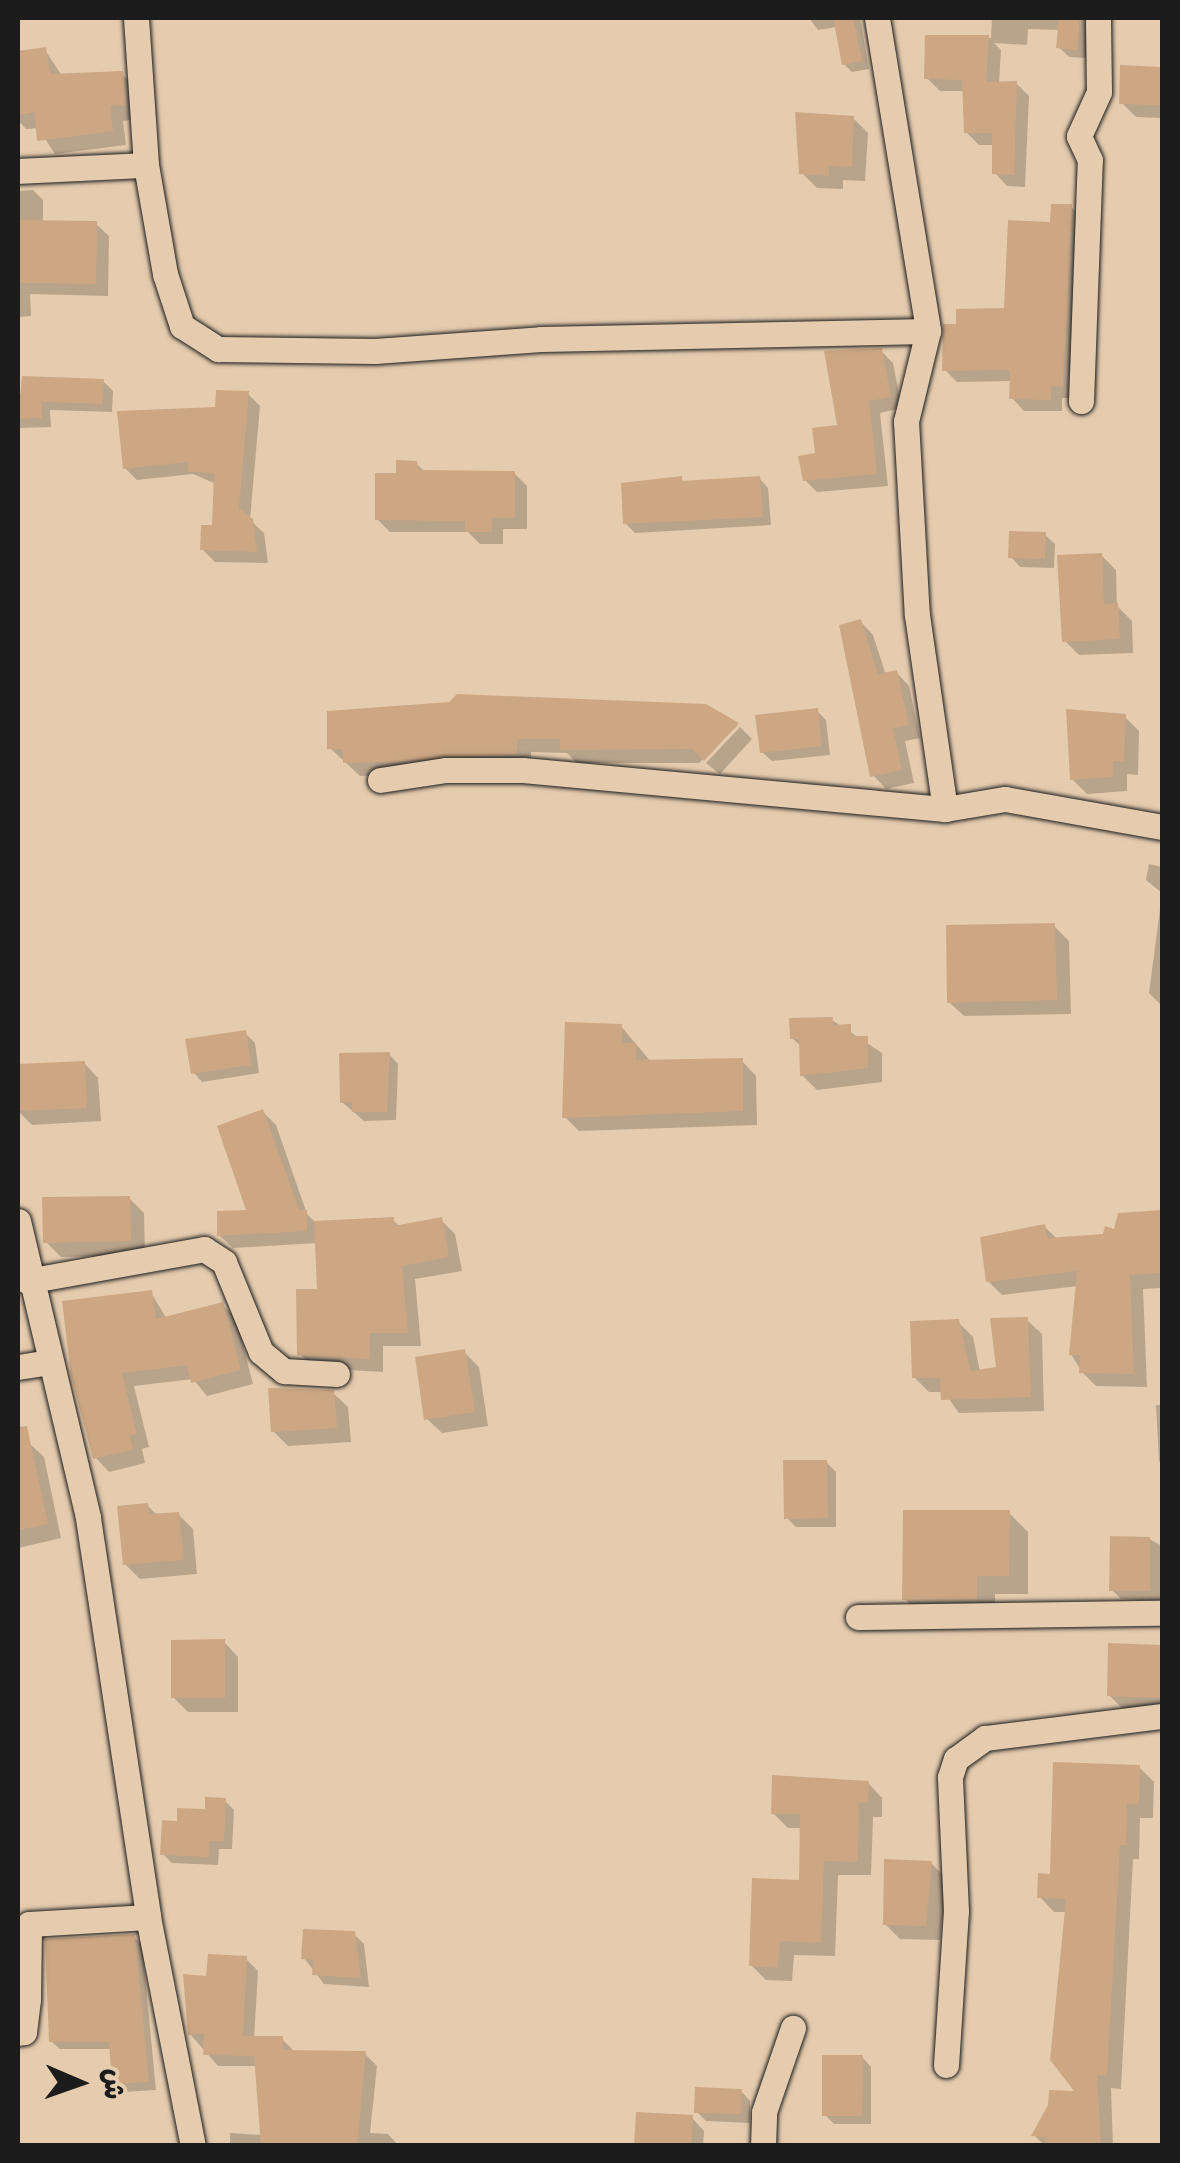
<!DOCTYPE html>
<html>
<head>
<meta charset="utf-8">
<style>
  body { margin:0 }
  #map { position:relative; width:1180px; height:2163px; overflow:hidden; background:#e6ccae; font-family:Dekko,"Playpen Sans Arabic",sans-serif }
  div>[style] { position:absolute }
  .shadow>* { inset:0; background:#0003 }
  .building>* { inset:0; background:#cda784 }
  .roads { filter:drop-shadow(0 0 2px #1c1c1c) drop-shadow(0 0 2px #1c1c1c) }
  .minor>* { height:25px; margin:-12.5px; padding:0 12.5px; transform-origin:12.5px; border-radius:12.5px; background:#e6ccae }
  span { translate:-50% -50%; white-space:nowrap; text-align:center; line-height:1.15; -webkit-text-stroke:9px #e6ccae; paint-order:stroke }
  .frame { position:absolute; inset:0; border:20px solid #1c1c1c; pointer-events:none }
  .north { position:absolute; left:30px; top:2033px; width:100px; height:100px; -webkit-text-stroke:8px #e6ccae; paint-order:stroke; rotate:92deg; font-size:28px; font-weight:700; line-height:40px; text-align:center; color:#1c1c1c }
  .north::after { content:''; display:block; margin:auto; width:35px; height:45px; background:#1c1c1c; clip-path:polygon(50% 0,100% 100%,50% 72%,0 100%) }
</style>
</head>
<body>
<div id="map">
  <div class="shadow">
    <div style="clip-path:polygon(809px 18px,860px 18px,869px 69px,852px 72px,844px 64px,837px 27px,818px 30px)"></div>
    <div style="clip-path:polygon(992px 18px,1090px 18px,1086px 58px,1069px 57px,1059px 47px,1060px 30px,1028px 29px,1027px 45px,994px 43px,1001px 50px,999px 84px,1016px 83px,1029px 96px,1025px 187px,1007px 186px,995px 173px,995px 145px,979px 145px,966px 132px,965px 91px,940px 91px,927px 78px,927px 38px,991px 38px)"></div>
    <div style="clip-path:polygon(45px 50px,62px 76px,122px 74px,137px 89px,139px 119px,123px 121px,126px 145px,55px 154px,38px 128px,26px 129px,18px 120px,18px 53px)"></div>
    <div style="clip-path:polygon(1123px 68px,1162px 69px,1162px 118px,1136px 117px,1121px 102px)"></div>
    <div style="clip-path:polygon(853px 118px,868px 133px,865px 181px,843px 180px,843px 189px,817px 188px,802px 173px)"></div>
    <div style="clip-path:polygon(33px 190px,43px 200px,43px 223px,96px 224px,109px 236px,108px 296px,30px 294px,31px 316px,18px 317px,18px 259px,33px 259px,34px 222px,18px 222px,18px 191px)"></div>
    <div style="clip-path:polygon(1071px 207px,1083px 219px,1075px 398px,1062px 398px,1062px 411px,1024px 411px,1012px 398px,1012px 381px,957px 382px,945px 370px,959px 326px,1006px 311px,1053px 224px)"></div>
    <div style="clip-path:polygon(881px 351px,893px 363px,902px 408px,880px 413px,888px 486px,817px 492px,805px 480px)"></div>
    <div style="clip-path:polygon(103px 381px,113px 391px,112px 412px,50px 410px,51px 427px,18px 428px,18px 394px)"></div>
    <div style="clip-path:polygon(248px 394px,260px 406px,250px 520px,264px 533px,268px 563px,215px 562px,203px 550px,214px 528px,216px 484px,193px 474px,137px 480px,125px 468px)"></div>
    <div style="clip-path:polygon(416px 463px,425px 472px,514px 473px,527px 486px,527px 529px,503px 529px,503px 544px,480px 544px,468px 532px,390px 532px,377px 519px,398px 475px)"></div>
    <div style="clip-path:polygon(681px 478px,686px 484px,759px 478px,768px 488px,771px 525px,635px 533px,625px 523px)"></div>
    <div style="clip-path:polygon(1045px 535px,1055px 544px,1054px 568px,1020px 567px,1011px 557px)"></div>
    <div style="clip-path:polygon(1101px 555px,1116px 570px,1117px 606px,1132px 621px,1133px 653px,1079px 655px,1064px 640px)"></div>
    <div style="clip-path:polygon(860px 621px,873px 635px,886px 675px,896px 672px,909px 686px,920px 738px,905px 741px,914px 783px,886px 789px,873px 775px)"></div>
    <div style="clip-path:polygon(705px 707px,738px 725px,699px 763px,577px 763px,567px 753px,531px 752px,531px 768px,360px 776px,330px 748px)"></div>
    <div style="clip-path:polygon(817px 711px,826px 720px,830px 755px,772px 761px,762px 752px)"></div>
    <div style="clip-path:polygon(1125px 717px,1139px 731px,1138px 775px,1127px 774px,1127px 791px,1087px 794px,1072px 779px)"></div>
    <div style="clip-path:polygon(740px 727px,752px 739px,720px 774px,706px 763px)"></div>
    <div style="clip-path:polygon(1149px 864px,1162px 867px,1162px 893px,1146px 880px)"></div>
    <div style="clip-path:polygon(1162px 894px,1162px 1006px,1149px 993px)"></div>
    <div style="clip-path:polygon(1054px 926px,1069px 941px,1071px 1014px,964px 1016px,949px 1002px)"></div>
    <div style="clip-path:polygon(832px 1020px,882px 1053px,882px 1082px,817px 1090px,802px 1075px,802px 1047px,792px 1038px)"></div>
    <div style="clip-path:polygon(621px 1026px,651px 1062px,742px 1061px,756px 1076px,757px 1125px,579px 1131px,565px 1117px)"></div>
    <div style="clip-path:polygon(245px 1033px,255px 1043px,259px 1073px,202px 1082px,193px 1072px)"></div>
    <div style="clip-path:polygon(389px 1054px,398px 1064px,396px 1120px,364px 1121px,342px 1102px)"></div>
    <div style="clip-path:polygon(84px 1063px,98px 1078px,101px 1121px,32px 1125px,18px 1111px,18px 1067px)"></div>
    <div style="clip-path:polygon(263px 1112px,276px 1125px,307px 1214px,317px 1224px,393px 1220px,400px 1227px,441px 1220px,455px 1234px,462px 1271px,415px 1279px,421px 1346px,383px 1346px,383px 1372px,314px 1368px,300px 1354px,320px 1292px,318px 1243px,233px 1248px,219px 1235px,250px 1213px)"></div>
    <div style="clip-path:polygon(129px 1198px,144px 1213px,145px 1255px,61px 1257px,46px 1242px)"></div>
    <div style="clip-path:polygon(1162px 1212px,1162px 1288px,1143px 1289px,1147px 1387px,1096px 1386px,1082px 1372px,1071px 1354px,1078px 1286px,1002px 1295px,988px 1281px,1044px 1226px,1058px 1240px,1105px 1237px,1116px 1232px,1120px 1215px)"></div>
    <div style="clip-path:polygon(151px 1293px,167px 1319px,222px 1305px,236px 1318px,253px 1384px,207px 1396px,193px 1379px,134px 1386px,149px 1447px,142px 1449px,145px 1463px,109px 1472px,96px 1458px,73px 1374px)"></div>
    <div style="clip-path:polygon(1027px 1320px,1042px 1334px,1044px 1411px,959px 1413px,944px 1392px,929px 1392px,914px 1377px,958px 1322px,973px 1337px,980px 1372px,999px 1369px)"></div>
    <div style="clip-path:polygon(464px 1352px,479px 1367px,488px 1426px,442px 1433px,427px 1419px)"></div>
    <div style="clip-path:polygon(333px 1393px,348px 1407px,351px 1442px,288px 1446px,273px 1431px)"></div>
    <div style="clip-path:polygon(1156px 1405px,1162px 1405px,1162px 1464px,1159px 1461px)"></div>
    <div style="clip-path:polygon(29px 1443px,44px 1457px,61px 1538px,18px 1548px,18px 1445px)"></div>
    <div style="clip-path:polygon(826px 1462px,836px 1472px,836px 1527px,796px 1527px,787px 1518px)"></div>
    <div style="clip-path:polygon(147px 1505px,158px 1516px,178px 1514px,193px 1529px,197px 1574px,140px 1579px,125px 1564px)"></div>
    <div style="clip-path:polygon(1009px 1513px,1028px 1532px,1028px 1594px,995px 1594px,995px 1618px,925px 1619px,905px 1599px)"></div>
    <div style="clip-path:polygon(1149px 1539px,1162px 1546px,1162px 1601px,1121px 1599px,1112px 1590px)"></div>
    <div style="clip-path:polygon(224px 1642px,238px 1657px,238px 1712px,188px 1712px,173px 1697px)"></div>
    <div style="clip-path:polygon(1110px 1646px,1162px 1647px,1162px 1711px,1124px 1710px,1109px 1695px)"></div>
    <div style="clip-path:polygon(1139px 1767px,1154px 1782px,1153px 1818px,1140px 1818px,1139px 1859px,1133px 1859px,1121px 2089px,1111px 2088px,1113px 2146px,1045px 2146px,1034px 2135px,1080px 2094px,1067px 1912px,1054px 1912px,1040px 1897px)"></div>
    <div style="clip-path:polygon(868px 1783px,882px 1798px,882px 1817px,873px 1817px,871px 1875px,838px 1875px,835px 1956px,794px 1955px,792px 1981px,766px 1980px,751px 1965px,801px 1882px,802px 1828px,788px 1828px,773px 1813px)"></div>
    <div style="clip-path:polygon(225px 1801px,234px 1810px,232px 1849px,219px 1849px,218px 1865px,172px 1863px,163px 1854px,179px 1824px)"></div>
    <div style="clip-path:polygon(931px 1863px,946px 1878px,940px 1940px,900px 1939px,885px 1924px)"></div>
    <div style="clip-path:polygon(354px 1934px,364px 1944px,369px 1987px,324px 1984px,304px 1958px)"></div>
    <div style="clip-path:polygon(134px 1937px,142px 1945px,156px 2090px,123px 2092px,115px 2083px,112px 2049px,60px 2049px,51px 2041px)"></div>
    <div style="clip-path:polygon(246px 1959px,258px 1971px,254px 2039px,282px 2039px,294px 2051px,365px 2054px,377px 2066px,370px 2133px,388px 2134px,399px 2146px,230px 2146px,230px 2133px,262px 2135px,257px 2066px,218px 2066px,190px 2034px,209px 1978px)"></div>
    <div style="clip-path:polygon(862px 2057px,871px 2067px,871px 2124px,834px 2124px,824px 2114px)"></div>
    <div style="clip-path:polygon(741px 2091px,750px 2101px,750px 2123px,706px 2121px,697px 2112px)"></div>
    <div style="clip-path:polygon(692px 2118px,704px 2131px,703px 2146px,637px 2146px)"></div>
  </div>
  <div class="building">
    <div style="clip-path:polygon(833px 18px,853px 18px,862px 61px,842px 65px)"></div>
    <div style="clip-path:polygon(1059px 18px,1080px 18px,1077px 50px,1056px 48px)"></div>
    <div style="clip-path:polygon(925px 35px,989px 35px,986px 82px,1017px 81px,1014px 175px,992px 174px,992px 133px,964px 133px,962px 80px,924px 79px)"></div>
    <div style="clip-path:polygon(46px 47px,50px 74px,123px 71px,126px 105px,110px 106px,113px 131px,37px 141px,34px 112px,18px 115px,18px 51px)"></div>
    <div style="clip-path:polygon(1120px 65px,1162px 67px,1162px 105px,1119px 104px)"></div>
    <div style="clip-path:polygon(795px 112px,854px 116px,852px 167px,829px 166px,829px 176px,799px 174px)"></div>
    <div style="clip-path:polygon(1051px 204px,1072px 204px,1063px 387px,1051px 386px,1051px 400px,1009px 399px,1010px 370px,942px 371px,943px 324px,956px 324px,956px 309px,1004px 308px,1008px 220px,1050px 222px)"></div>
    <div style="clip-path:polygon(18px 220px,97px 221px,96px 284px,18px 283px)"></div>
    <div style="clip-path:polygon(882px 348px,891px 397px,869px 401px,877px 474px,803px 481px,798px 456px,815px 453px,812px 428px,837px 425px,824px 351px)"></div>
    <div style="clip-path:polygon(22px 376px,104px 379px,103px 404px,42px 402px,42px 418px,18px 419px)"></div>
    <div style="clip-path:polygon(216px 390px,249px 391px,239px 508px,253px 519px,257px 552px,200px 550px,201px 525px,212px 525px,214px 473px,188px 472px,188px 462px,123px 469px,117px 411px,215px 407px)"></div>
    <div style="clip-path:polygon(396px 460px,417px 461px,419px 470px,515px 471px,515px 518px,492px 518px,492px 532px,465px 532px,465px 521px,375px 520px,375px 473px,396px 473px)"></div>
    <div style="clip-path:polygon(682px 476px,682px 481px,760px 476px,763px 517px,623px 524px,621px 483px)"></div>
    <div style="clip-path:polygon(1009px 531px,1046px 532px,1045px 559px,1008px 558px)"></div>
    <div style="clip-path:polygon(1102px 553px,1104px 604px,1118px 603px,1120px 639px,1062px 642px,1057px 555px)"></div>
    <div style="clip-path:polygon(861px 619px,878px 674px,897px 670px,909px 725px,893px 728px,902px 770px,870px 777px,839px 625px)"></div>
    <div style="clip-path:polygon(457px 694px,706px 704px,739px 723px,704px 761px,692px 749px,560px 750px,560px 739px,517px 739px,517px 754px,394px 762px,343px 763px,343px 749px,327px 749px,327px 711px,449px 702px)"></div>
    <div style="clip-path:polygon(818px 708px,822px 746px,760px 753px,755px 715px)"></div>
    <div style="clip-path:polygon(1066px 709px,1126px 714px,1124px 761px,1114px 761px,1113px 777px,1070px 780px)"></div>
    <div style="clip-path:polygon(1055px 923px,1057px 1000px,947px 1003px,946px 925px)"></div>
    <div style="clip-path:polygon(833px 1017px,833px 1025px,851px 1024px,851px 1036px,868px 1036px,868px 1068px,800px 1076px,799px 1039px,790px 1039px,789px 1018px)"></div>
    <div style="clip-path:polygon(565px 1022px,622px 1024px,622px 1043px,636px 1043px,636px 1060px,743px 1058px,743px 1111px,562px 1118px)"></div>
    <div style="clip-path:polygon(246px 1030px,251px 1065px,191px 1074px,185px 1039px)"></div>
    <div style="clip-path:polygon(390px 1052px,387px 1112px,352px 1112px,352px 1102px,340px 1103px,339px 1053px)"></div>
    <div style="clip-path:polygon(85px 1061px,87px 1108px,18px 1111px,18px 1064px)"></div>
    <div style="clip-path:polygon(263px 1109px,299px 1210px,307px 1210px,307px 1231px,217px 1236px,217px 1211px,246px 1210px,217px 1126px)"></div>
    <div style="clip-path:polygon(130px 1196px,131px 1241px,43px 1243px,42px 1197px)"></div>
    <div style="clip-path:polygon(1162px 1210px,1162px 1273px,1130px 1275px,1134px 1374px,1079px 1373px,1080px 1355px,1069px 1355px,1077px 1271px,986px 1282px,980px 1237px,1045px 1224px,1047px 1238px,1103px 1234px,1105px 1226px,1114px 1229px,1118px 1213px)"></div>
    <div style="clip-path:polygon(394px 1217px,394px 1226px,442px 1217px,449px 1257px,402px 1266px,408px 1333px,370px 1333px,370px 1359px,297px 1355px,296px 1289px,317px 1289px,314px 1221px)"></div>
    <div style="clip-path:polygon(152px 1290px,156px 1319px,223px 1302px,241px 1370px,191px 1383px,187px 1365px,122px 1373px,137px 1434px,130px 1436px,133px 1450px,93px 1459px,71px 1375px,62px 1301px)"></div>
    <div style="clip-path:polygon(1028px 1317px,1031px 1397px,941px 1400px,940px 1378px,912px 1378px,910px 1321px,959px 1319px,970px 1371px,996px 1367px,990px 1318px)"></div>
    <div style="clip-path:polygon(465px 1349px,475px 1412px,424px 1420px,415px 1357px)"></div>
    <div style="clip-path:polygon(268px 1388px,334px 1390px,337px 1428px,271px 1432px)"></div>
    <div style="clip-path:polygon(27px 1426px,48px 1524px,18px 1530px,18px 1427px)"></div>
    <div style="clip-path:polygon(783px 1460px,827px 1460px,828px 1518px,784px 1519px)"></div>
    <div style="clip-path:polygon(148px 1503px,149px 1514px,179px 1512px,184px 1560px,123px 1565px,117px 1506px)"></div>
    <div style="clip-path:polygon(903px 1510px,1010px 1510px,1009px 1576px,977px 1576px,977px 1599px,902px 1600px)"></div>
    <div style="clip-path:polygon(1110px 1536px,1150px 1537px,1150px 1591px,1109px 1591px)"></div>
    <div style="clip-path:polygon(225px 1639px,225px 1698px,171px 1698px,171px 1640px)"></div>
    <div style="clip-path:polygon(1108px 1643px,1162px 1645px,1162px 1698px,1107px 1696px)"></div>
    <div style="clip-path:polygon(1053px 1762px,1140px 1765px,1139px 1805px,1127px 1804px,1126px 1845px,1120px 1845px,1107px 2076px,1097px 2075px,1101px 2146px,1045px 2146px,1046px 2137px,1031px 2136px,1048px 2105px,1049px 2090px,1074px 2091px,1050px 2060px,1066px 1899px,1037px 1898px,1038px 1873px,1050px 1874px)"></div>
    <div style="clip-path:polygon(772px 1775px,869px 1781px,868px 1803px,859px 1803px,858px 1862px,824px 1861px,821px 1943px,780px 1941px,778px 1968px,749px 1966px,752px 1878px,799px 1880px,800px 1814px,771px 1814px)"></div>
    <div style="clip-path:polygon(205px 1797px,226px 1798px,224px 1841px,210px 1841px,209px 1857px,160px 1855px,162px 1820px,177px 1821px,177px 1808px,205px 1809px)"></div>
    <div style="clip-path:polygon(884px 1859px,932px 1861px,926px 1926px,883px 1925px)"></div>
    <div style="clip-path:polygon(303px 1929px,355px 1931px,361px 1978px,312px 1975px,313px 1960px,301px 1959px)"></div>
    <div style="clip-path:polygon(135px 1934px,149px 2082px,112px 2084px,109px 2042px,49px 2042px,45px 1939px)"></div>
    <div style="clip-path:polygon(208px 1954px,247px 1956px,243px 2036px,283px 2036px,283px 2050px,366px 2051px,357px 2146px,261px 2146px,254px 2056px,203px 2055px,204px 2033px,188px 2035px,183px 1974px,206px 1976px)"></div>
    <div style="clip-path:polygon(822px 2055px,863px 2055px,862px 2116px,822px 2116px)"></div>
    <div style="clip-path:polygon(695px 2087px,742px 2089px,741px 2114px,694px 2113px)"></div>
    <div style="clip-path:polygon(636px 2112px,693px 2115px,691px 2146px,634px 2146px)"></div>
  </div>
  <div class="roads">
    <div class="minor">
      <div style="left:136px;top:18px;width:147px;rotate:86.1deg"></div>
      <div style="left:146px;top:165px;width:111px;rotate:80.1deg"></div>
      <div style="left:165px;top:274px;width:55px;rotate:71.9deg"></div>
      <div style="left:182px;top:326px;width:43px;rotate:32.6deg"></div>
      <div style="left:218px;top:349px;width:157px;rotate:0.7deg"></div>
      <div style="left:375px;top:351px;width:166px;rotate:-4.1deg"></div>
      <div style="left:541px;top:339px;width:387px;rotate:-1.2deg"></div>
      <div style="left:877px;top:18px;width:317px;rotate:80.7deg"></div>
      <div style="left:928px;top:331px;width:93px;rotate:103.7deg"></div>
      <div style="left:906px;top:421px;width:194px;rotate:86.8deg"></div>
      <div style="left:917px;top:615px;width:196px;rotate:81.8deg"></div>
      <div style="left:945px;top:809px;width:61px;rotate:-9.5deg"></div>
      <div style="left:1005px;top:799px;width:159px;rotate:10.1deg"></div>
      <div style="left:18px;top:171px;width:128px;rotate:-2.7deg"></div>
      <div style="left:1081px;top:401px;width:241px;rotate:-87.9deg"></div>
      <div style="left:1090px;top:160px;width:26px;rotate:-115deg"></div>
      <div style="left:1079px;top:136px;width:48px;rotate:-65.6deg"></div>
      <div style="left:1099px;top:92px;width:74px;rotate:-90.8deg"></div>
      <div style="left:380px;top:780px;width:67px;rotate:-8.6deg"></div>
      <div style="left:446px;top:770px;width:77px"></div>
      <div style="left:523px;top:770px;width:424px;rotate:5.3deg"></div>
      <div style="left:18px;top:1221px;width:305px;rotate:76.7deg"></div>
      <div style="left:88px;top:1518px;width:403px;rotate:81.4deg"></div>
      <div style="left:148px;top:1917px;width:233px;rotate:78.9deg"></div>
      <div style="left:27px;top:1281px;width:180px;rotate:-10.2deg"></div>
      <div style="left:204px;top:1249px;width:24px;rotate:33deg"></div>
      <div style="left:224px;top:1262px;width:97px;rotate:67.7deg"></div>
      <div style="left:261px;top:1352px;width:30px;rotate:40deg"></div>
      <div style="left:284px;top:1371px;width:53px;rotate:3.2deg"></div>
      <div style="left:18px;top:1367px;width:33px;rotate:-9deg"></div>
      <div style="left:858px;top:1617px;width:304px;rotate:-0.8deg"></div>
      <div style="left:18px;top:2033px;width:6px;rotate:-9deg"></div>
      <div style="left:24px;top:2032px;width:33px;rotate:-83deg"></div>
      <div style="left:28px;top:1999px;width:75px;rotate:-89.2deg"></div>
      <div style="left:29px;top:1924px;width:119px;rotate:-3.4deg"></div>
      <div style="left:946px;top:2065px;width:154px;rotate:-86.3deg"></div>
      <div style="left:956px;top:1911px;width:134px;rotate:-92.6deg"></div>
      <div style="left:950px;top:1777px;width:19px;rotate:-72deg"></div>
      <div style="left:956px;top:1759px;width:36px;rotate:-36deg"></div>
      <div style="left:985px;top:1738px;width:178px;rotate:-7.1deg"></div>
      <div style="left:763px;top:2146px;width:34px;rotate:-88deg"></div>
      <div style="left:764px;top:2112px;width:89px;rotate:-71deg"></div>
    </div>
  </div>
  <div class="frame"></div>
  <div class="north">ش</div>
</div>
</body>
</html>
